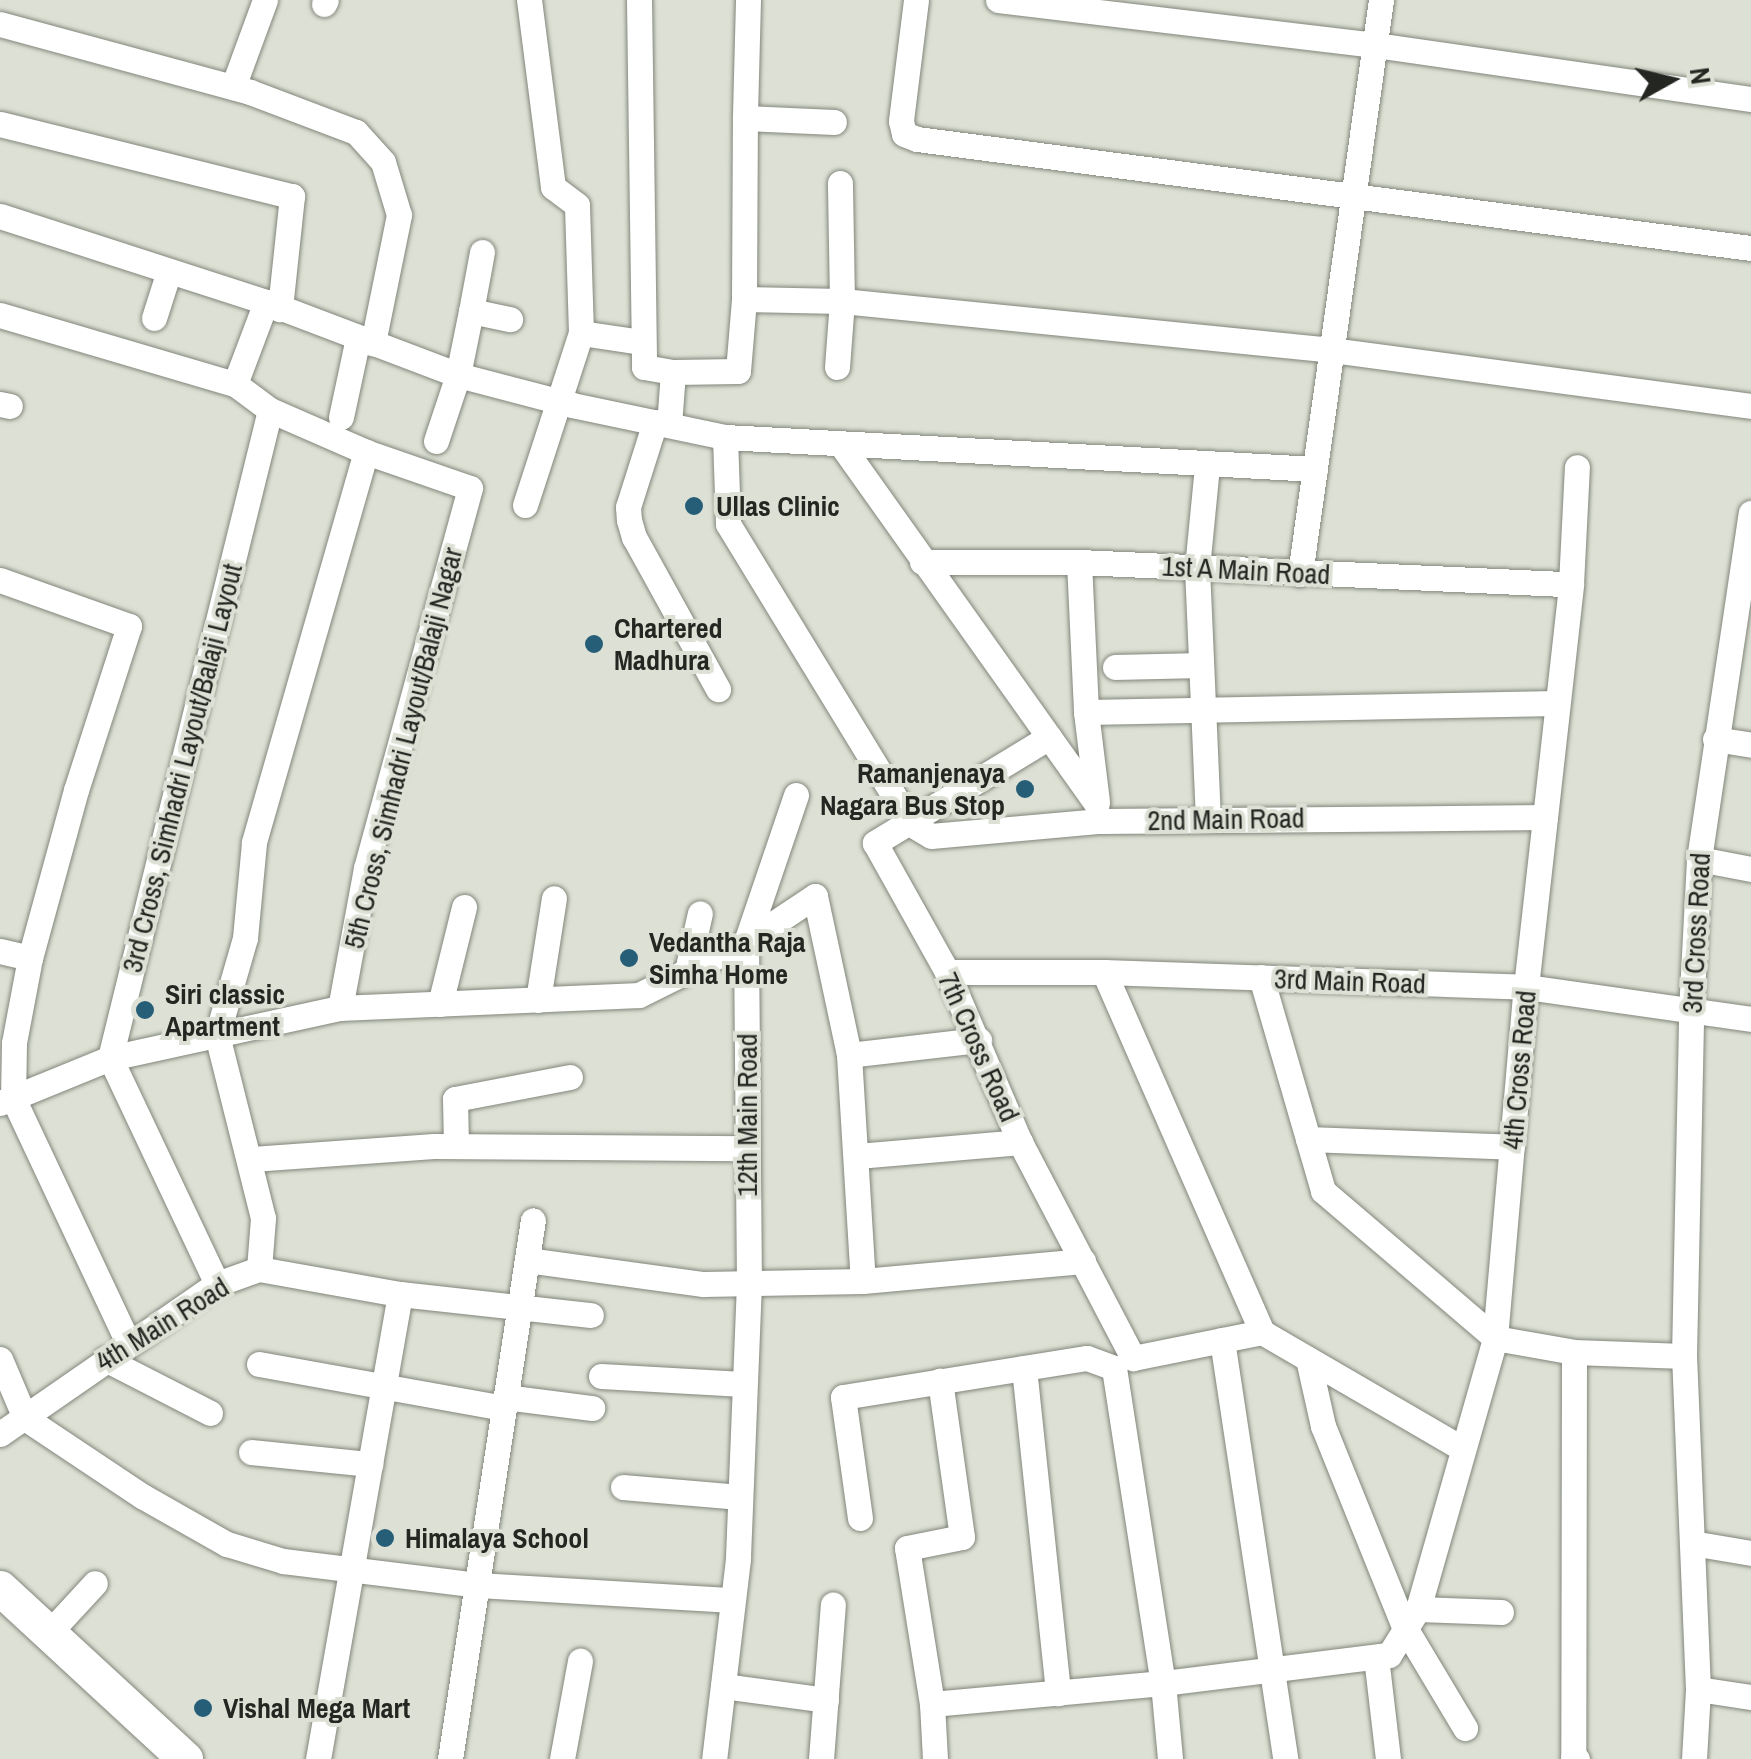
<!DOCTYPE html>
<html>
<head>
<meta charset="utf-8">
<style>
  body { margin:0 }
  #map { position:relative; width:1751px; height:1759px; overflow:hidden; background:#dde1d5; font-family:"Archivo Narrow",sans-serif }
  div>[style] { position:absolute }
  .roads { filter:drop-shadow(0 0 2px #82867b) drop-shadow(0 0 2px #82867b) }
  .street>* { height:25px; margin:-12.5px; padding:0 12.5px; transform-origin:12.5px; border-radius:12.5px; background:#fff }
  .secondary>* { height:35px; margin:-17.5px; padding:0 17.5px; transform-origin:17.5px; border-radius:17.5px; background:#fff }
  .dots>* { width:28px; height:28px; translate:-50% -50%; box-sizing:border-box; border:5px solid #dde1d5; border-radius:50% }
  span { translate:-50% -50%; white-space:nowrap; text-align:center; line-height:1.15; -webkit-text-stroke:8px #dde1d5; paint-order:stroke }
  .poi-label { font-size:28px; color:#242621; font-weight:700 }
  .left { translate:0 -50%; text-align:left }
  .right { translate:-100% -50%; text-align:right }
  .street-label { font-size:28px; color:#242621 }
  .north { position:absolute; left:1621px; top:30px; width:100px; height:100px; -webkit-text-stroke:8px #dde1d5; paint-order:stroke; rotate:82deg; font-size:28px; font-weight:700; line-height:40px; text-align:center; color:#242621 }
  .north::after { content:''; display:block; margin:auto; width:35px; height:45px; background:#242621; clip-path:polygon(50% 0,100% 100%,50% 72%,0 100%) }
</style>
</head>
<body>
<div id="map">
  <div class="roads">
    <div class="street">
      <div style="left:639px;top:0;width:367px;rotate:89.2deg"></div>
      <div style="left:644px;top:367px;width:29px;rotate:10deg"></div>
      <div style="left:673px;top:372px;width:53px;rotate:94.3deg"></div>
      <div style="left:748px;top:0;width:118px;rotate:91.5deg"></div>
      <div style="left:745px;top:118px;width:89px;rotate:2.6deg"></div>
      <div style="left:916px;top:0;width:122px;rotate:97.1deg"></div>
      <div style="left:901px;top:121px;width:13px;rotate:77deg"></div>
      <div style="left:904px;top:134px;width:14px;rotate:21deg"></div>
      <div style="left:917px;top:139px;width:841px;rotate:7.45deg"></div>
      <div style="left:998px;top:0;width:380px;rotate:6.8deg"></div>
      <div style="left:1375px;top:45px;width:380px;rotate:8.2deg"></div>
      <div style="left:324px;top:4px;width:4px;rotate:-63deg"></div>
      <div style="left:0;top:24px;width:259px;rotate:15.2deg"></div>
      <div style="left:250px;top:92px;width:113px;rotate:20.7deg"></div>
      <div style="left:356px;top:132px;width:40px;rotate:48deg"></div>
      <div style="left:383px;top:162px;width:55px;rotate:73.2deg"></div>
      <div style="left:399px;top:215px;width:131px;rotate:101.5deg"></div>
      <div style="left:233px;top:87px;width:93px;rotate:-69.8deg"></div>
      <div style="left:0;top:124px;width:301px;rotate:13.9deg"></div>
      <div style="left:292px;top:196px;width:114px;rotate:96.1deg"></div>
      <div style="left:0;top:216px;width:280px;rotate:17.9deg"></div>
      <div style="left:266px;top:302px;width:205px;rotate:20.8deg"></div>
      <div style="left:458px;top:375px;width:118px;rotate:14.7deg"></div>
      <div style="left:572px;top:405px;width:156px;rotate:11.8deg"></div>
      <div style="left:725px;top:437px;width:591px;rotate:3.1deg"></div>
      <div style="left:744px;top:299px;width:98px;rotate:1.2deg"></div>
      <div style="left:842px;top:301px;width:492px;rotate:5.7deg"></div>
      <div style="left:1332px;top:350px;width:423px;rotate:7.6deg"></div>
      <div style="left:471px;top:311px;width:60px;rotate:-79.4deg"></div>
      <div style="left:0;top:315px;width:245px;rotate:16.4deg"></div>
      <div style="left:235px;top:384px;width:88px;rotate:-69.3deg"></div>
      <div style="left:154px;top:318px;width:49px;rotate:-72.3deg"></div>
      <div style="left:581px;top:333px;width:62px;rotate:8.4deg"></div>
      <div style="left:837px;top:367px;width:66px;rotate:-85.7deg"></div>
      <div style="left:842px;top:301px;width:118px;rotate:-91deg"></div>
      <div style="left:673px;top:372px;width:65px;rotate:-0.9deg"></div>
      <div style="left:738px;top:371px;width:72px;rotate:-85.2deg"></div>
      <div style="left:744px;top:299px;width:181px;rotate:-89.7deg"></div>
      <div style="left:235px;top:384px;width:44px;rotate:36.6deg"></div>
      <div style="left:270px;top:410px;width:105px;rotate:23.6deg"></div>
      <div style="left:366px;top:452px;width:110px;rotate:19.1deg"></div>
      <div style="left:470px;top:488px;width:394px;rotate:105.3deg"></div>
      <div style="left:366px;top:868px;width:142px;rotate:100.5deg"></div>
      <div style="left:0;top:404px;width:10px;rotate:11deg"></div>
      <div style="left:341px;top:417px;width:81px;rotate:-77.9deg"></div>
      <div style="left:655px;top:422px;width:89px;rotate:107.6deg"></div>
      <div style="left:628px;top:507px;width:13px;rotate:86deg"></div>
      <div style="left:629px;top:520px;width:18px;rotate:74deg"></div>
      <div style="left:634px;top:537px;width:174px;rotate:61.1deg"></div>
      <div style="left:725px;top:437px;width:87px;rotate:88deg"></div>
      <div style="left:728px;top:524px;width:351px;rotate:58.6deg"></div>
      <div style="left:911px;top:824px;width:23px;rotate:31deg"></div>
      <div style="left:931px;top:836px;width:170px;rotate:-5.1deg"></div>
      <div style="left:1100px;top:821px;width:445px;rotate:-0.5deg"></div>
      <div style="left:436px;top:441px;width:70px;rotate:-71.6deg"></div>
      <div style="left:458px;top:375px;width:65px;rotate:-78.5deg"></div>
      <div style="left:471px;top:311px;width:40px;rotate:12deg"></div>
      <div style="left:840px;top:443px;width:443px;rotate:54.6deg"></div>
      <div style="left:1207px;top:466px;width:102px;rotate:95.6deg"></div>
      <div style="left:1197px;top:568px;width:250px;rotate:87.5deg"></div>
      <div style="left:525px;top:505px;width:181px;rotate:-72deg"></div>
      <div style="left:581px;top:333px;width:128px;rotate:-91.8deg"></div>
      <div style="left:577px;top:205px;width:30px;rotate:-143deg"></div>
      <div style="left:553px;top:187px;width:189px;rotate:-97.3deg"></div>
      <div style="left:922px;top:562px;width:157px"></div>
      <div style="left:1079px;top:562px;width:492px;rotate:2.6deg"></div>
      <div style="left:1079px;top:562px;width:150px;rotate:87.3deg"></div>
      <div style="left:1086px;top:712px;width:90px;rotate:83deg"></div>
      <div style="left:1300px;top:574px;width:580px;rotate:-81.97deg"></div>
      <div style="left:0;top:580px;width:137px;rotate:19.6deg"></div>
      <div style="left:129px;top:626px;width:172px;rotate:107.9deg"></div>
      <div style="left:76px;top:790px;width:174px;rotate:105.3deg"></div>
      <div style="left:30px;top:958px;width:86px;rotate:100.7deg"></div>
      <div style="left:14px;top:1043px;width:55px;rotate:91deg"></div>
      <div style="left:13px;top:1098px;width:270px;rotate:64.8deg"></div>
      <div style="left:1115px;top:667px;width:86px;rotate:-1.3deg"></div>
      <div style="left:1086px;top:712px;width:471px;rotate:-1.1deg"></div>
      <div style="left:1049px;top:737px;width:204px;rotate:148.7deg"></div>
      <div style="left:875px;top:843px;width:148px;rotate:60.8deg"></div>
      <div style="left:947px;top:972px;width:185px;rotate:66.8deg"></div>
      <div style="left:1020px;top:1142px;width:244px;rotate:62.4deg"></div>
      <div style="left:1133px;top:1358px;width:132px;rotate:-11.4deg"></div>
      <div style="left:1262px;top:1332px;width:230px;rotate:30.2deg"></div>
      <div style="left:1715px;top:739px;width:36px;rotate:9deg"></div>
      <div style="left:796px;top:795px;width:155px;rotate:108.8deg"></div>
      <div style="left:746px;top:942px;width:83px;rotate:-33.7deg"></div>
      <div style="left:815px;top:896px;width:163px;rotate:77.9deg"></div>
      <div style="left:849px;top:1055px;width:226px;rotate:86.5deg"></div>
      <div style="left:1699px;top:859px;width:53px;rotate:10.9deg"></div>
      <div style="left:0;top:951px;width:31px;rotate:13deg"></div>
      <div style="left:687px;top:971px;width:59px;rotate:-77.4deg"></div>
      <div style="left:947px;top:972px;width:157px"></div>
      <div style="left:1104px;top:972px;width:422px;rotate:2deg"></div>
      <div style="left:1526px;top:987px;width:227px;rotate:8.1deg"></div>
      <div style="left:1104px;top:972px;width:393px;rotate:66.3deg"></div>
      <div style="left:1261px;top:977px;width:223px;rotate:73.8deg"></div>
      <div style="left:1323px;top:1191px;width:226px;rotate:40.5deg"></div>
      <div style="left:1495px;top:1338px;width:80px;rotate:10deg"></div>
      <div style="left:1574px;top:1352px;width:110px;rotate:2.1deg"></div>
      <div style="left:538px;top:1000px;width:103px;rotate:-81.1deg"></div>
      <div style="left:440px;top:1004px;width:100px;rotate:-76.1deg"></div>
      <div style="left:849px;top:1055px;width:131px;rotate:-6.6deg"></div>
      <div style="left:0;top:1103px;width:119px;rotate:-22.2deg"></div>
      <div style="left:110px;top:1058px;width:235px;rotate:-12.3deg"></div>
      <div style="left:340px;top:1008px;width:299px;rotate:-2.5deg"></div>
      <div style="left:639px;top:995px;width:119px;rotate:-26.4deg"></div>
      <div style="left:746px;top:942px;width:341px;rotate:89.5deg"></div>
      <div style="left:749px;top:1283px;width:276px;rotate:92.3deg"></div>
      <div style="left:738px;top:1559px;width:201px;rotate:96.8deg"></div>
      <div style="left:1308px;top:1139px;width:204px;rotate:2.2deg"></div>
      <div style="left:456px;top:1146px;width:47px;rotate:-91.2deg"></div>
      <div style="left:455px;top:1099px;width:117px;rotate:-10.8deg"></div>
      <div style="left:858px;top:1156px;width:163px;rotate:-4.9deg"></div>
      <div style="left:252px;top:1159px;width:182px;rotate:-4.1deg"></div>
      <div style="left:434px;top:1146px;width:313px;rotate:0.4deg"></div>
      <div style="left:527px;top:1260px;width:178px;rotate:7.8deg"></div>
      <div style="left:703px;top:1284px;width:160px;rotate:-1.1deg"></div>
      <div style="left:863px;top:1281px;width:221px;rotate:-5.2deg"></div>
      <div style="left:259px;top:1269px;width:51px;rotate:-85.5deg"></div>
      <div style="left:263px;top:1218px;width:189px;rotate:-104.1deg"></div>
      <div style="left:217px;top:1035px;width:101px;rotate:-73.9deg"></div>
      <div style="left:245px;top:938px;width:96px;rotate:-84.6deg"></div>
      <div style="left:254px;top:842px;width:406px;rotate:-74deg"></div>
      <div style="left:217px;top:1284px;width:250px;rotate:-115.3deg"></div>
      <div style="left:110px;top:1058px;width:667px;rotate:-76.13deg"></div>
      <div style="left:1222px;top:1340px;width:424px;rotate:81.4deg"></div>
      <div style="left:1574px;top:1352px;width:406px;rotate:90.1deg"></div>
      <div style="left:1573px;top:1758px;width:4px;rotate:14deg"></div>
      <div style="left:0;top:1359px;width:64px;rotate:67deg"></div>
      <div style="left:25px;top:1418px;width:141px;rotate:33.7deg"></div>
      <div style="left:142px;top:1496px;width:98px;rotate:29.5deg"></div>
      <div style="left:227px;top:1544px;width:59px;rotate:16.9deg"></div>
      <div style="left:283px;top:1561px;width:196px;rotate:7deg"></div>
      <div style="left:478px;top:1585px;width:255px;rotate:3.4deg"></div>
      <div style="left:105px;top:1359px;width:118px;rotate:27.2deg"></div>
      <div style="left:1308px;top:1359px;width:69px;rotate:77.4deg"></div>
      <div style="left:1323px;top:1426px;width:216px;rotate:68deg"></div>
      <div style="left:1404px;top:1626px;width:119px;rotate:59.1deg"></div>
      <div style="left:259px;top:1364px;width:248px;rotate:10.2deg"></div>
      <div style="left:1024px;top:1368px;width:327px;rotate:84deg"></div>
      <div style="left:601px;top:1376px;width:142px;rotate:3.2deg"></div>
      <div style="left:505px;top:1397px;width:88px;rotate:7.2deg"></div>
      <div style="left:0;top:1434px;width:264px;rotate:-34.7deg"></div>
      <div style="left:217px;top:1284px;width:45px;rotate:-19.7deg"></div>
      <div style="left:259px;top:1269px;width:143px;rotate:10.1deg"></div>
      <div style="left:400px;top:1294px;width:192px;rotate:6.3deg"></div>
      <div style="left:251px;top:1452px;width:120px;rotate:5.8deg"></div>
      <div style="left:623px;top:1487px;width:117px;rotate:4.9deg"></div>
      <div style="left:860px;top:1518px;width:122px;rotate:-98deg"></div>
      <div style="left:843px;top:1397px;width:247px;rotate:-9.1deg"></div>
      <div style="left:1087px;top:1358px;width:29px;rotate:20deg"></div>
      <div style="left:1114px;top:1368px;width:319px;rotate:81.2deg"></div>
      <div style="left:1163px;top:1683px;width:76px;rotate:84.7deg"></div>
      <div style="left:1692px;top:1543px;width:60px;rotate:9.6deg"></div>
      <div style="left:1418px;top:1609px;width:83px;rotate:2.1deg"></div>
      <div style="left:48px;top:1634px;width:69px;rotate:-47.3deg"></div>
      <div style="left:1376px;top:1657px;width:103px;rotate:83.3deg"></div>
      <div style="left:723px;top:1686px;width:104px;rotate:7.7deg"></div>
      <div style="left:1698px;top:1689px;width:54px;rotate:8.6deg"></div>
      <div style="left:932px;top:1704px;width:232px;rotate:-5.2deg"></div>
      <div style="left:1163px;top:1683px;width:228px;rotate:-7.1deg"></div>
      <div style="left:1389px;top:1655px;width:54px;rotate:-57.8deg"></div>
      <div style="left:1418px;top:1609px;width:282px;rotate:-74.1deg"></div>
      <div style="left:1495px;top:1338px;width:352px;rotate:-85deg"></div>
      <div style="left:1526px;top:987px;width:406px;rotate:-83.6deg"></div>
      <div style="left:1571px;top:584px;width:117px;rotate:-87.1deg"></div>
      <div style="left:318px;top:1759px;width:472px;rotate:-80deg"></div>
      <div style="left:450px;top:1759px;width:545px;rotate:-81.25deg"></div>
      <div style="left:562px;top:1759px;width:100px;rotate:-79.6deg"></div>
      <div style="left:821px;top:1759px;width:155px;rotate:-85.6deg"></div>
      <div style="left:935px;top:1759px;width:55px;rotate:-93.1deg"></div>
      <div style="left:932px;top:1704px;width:158px;rotate:-99.1deg"></div>
      <div style="left:907px;top:1548px;width:56px;rotate:-11.3deg"></div>
      <div style="left:962px;top:1537px;width:158px;rotate:-98deg"></div>
      <div style="left:1694px;top:1759px;width:70px;rotate:-86.7deg"></div>
      <div style="left:1698px;top:1689px;width:333px;rotate:-92.4deg"></div>
      <div style="left:1684px;top:1356px;width:344px;rotate:-88.8deg"></div>
      <div style="left:1691px;top:1012px;width:153px;rotate:-87deg"></div>
      <div style="left:1699px;top:859px;width:350px;rotate:-81.5deg"></div>
    </div>
    <div class="secondary">
      <div style="left:0;top:1588px;width:252px;rotate:42.7deg"></div>
    </div>
  </div>
  <div class="dots">
    <div style="left:694px;top:506px;background:#265e78"></div>
    <div style="left:594px;top:644px;background:#265e78"></div>
    <div style="left:1025px;top:789px;background:#265e78"></div>
    <div style="left:629px;top:958px;background:#265e78"></div>
    <div style="left:145px;top:1010px;background:#265e78"></div>
    <div style="left:385px;top:1538px;background:#265e78"></div>
    <div style="left:203px;top:1708px;background:#265e78"></div>
  </div>
  <div class="poi-label">
    <span class="left" style="left:716px;top:506px">Ullas Clinic</span>
    <span class="left" style="left:614px;top:644px">Chartered<br>Madhura</span>
    <span class="right" style="left:1005px;top:789px">Ramanjenaya<br>Nagara Bus Stop</span>
    <span class="left" style="left:649px;top:958px">Vedantha Raja<br>Simha Home</span>
    <span class="left" style="left:165px;top:1010px">Siri classic<br>Apartment</span>
    <span class="left" style="left:405px;top:1538px">Himalaya School</span>
    <span class="left" style="left:223px;top:1708px">Vishal Mega Mart</span>
  </div>
  <div class="street-label">
    <span style="left:1246px;top:570px;rotate:3deg">1st A Main Road</span>
    <span style="left:403px;top:748px;rotate:-76deg">5th Cross, Simhadri Layout/Balaji Nagar</span>
    <span style="left:182px;top:768px;rotate:-76deg">3rd Cross, Simhadri Layout/Balaji Layout</span>
    <span style="left:1226px;top:819px;rotate:-1deg">2nd Main Road</span>
    <span style="left:1696px;top:933px;rotate:-87deg">3rd Cross Road</span>
    <span style="left:1350px;top:981px;rotate:2deg">3rd Main Road</span>
    <span style="left:979px;top:1047px;rotate:66deg">7th Cross Road</span>
    <span style="left:1519px;top:1070px;rotate:-85deg">4th Cross Road</span>
    <span style="left:747px;top:1115px;rotate:-90deg">12th Main Road</span>
    <span style="left:162px;top:1324px;rotate:-32deg">4th Main Road</span>
  </div>
  <div class="north">N</div>
</div>
</body>
</html>
